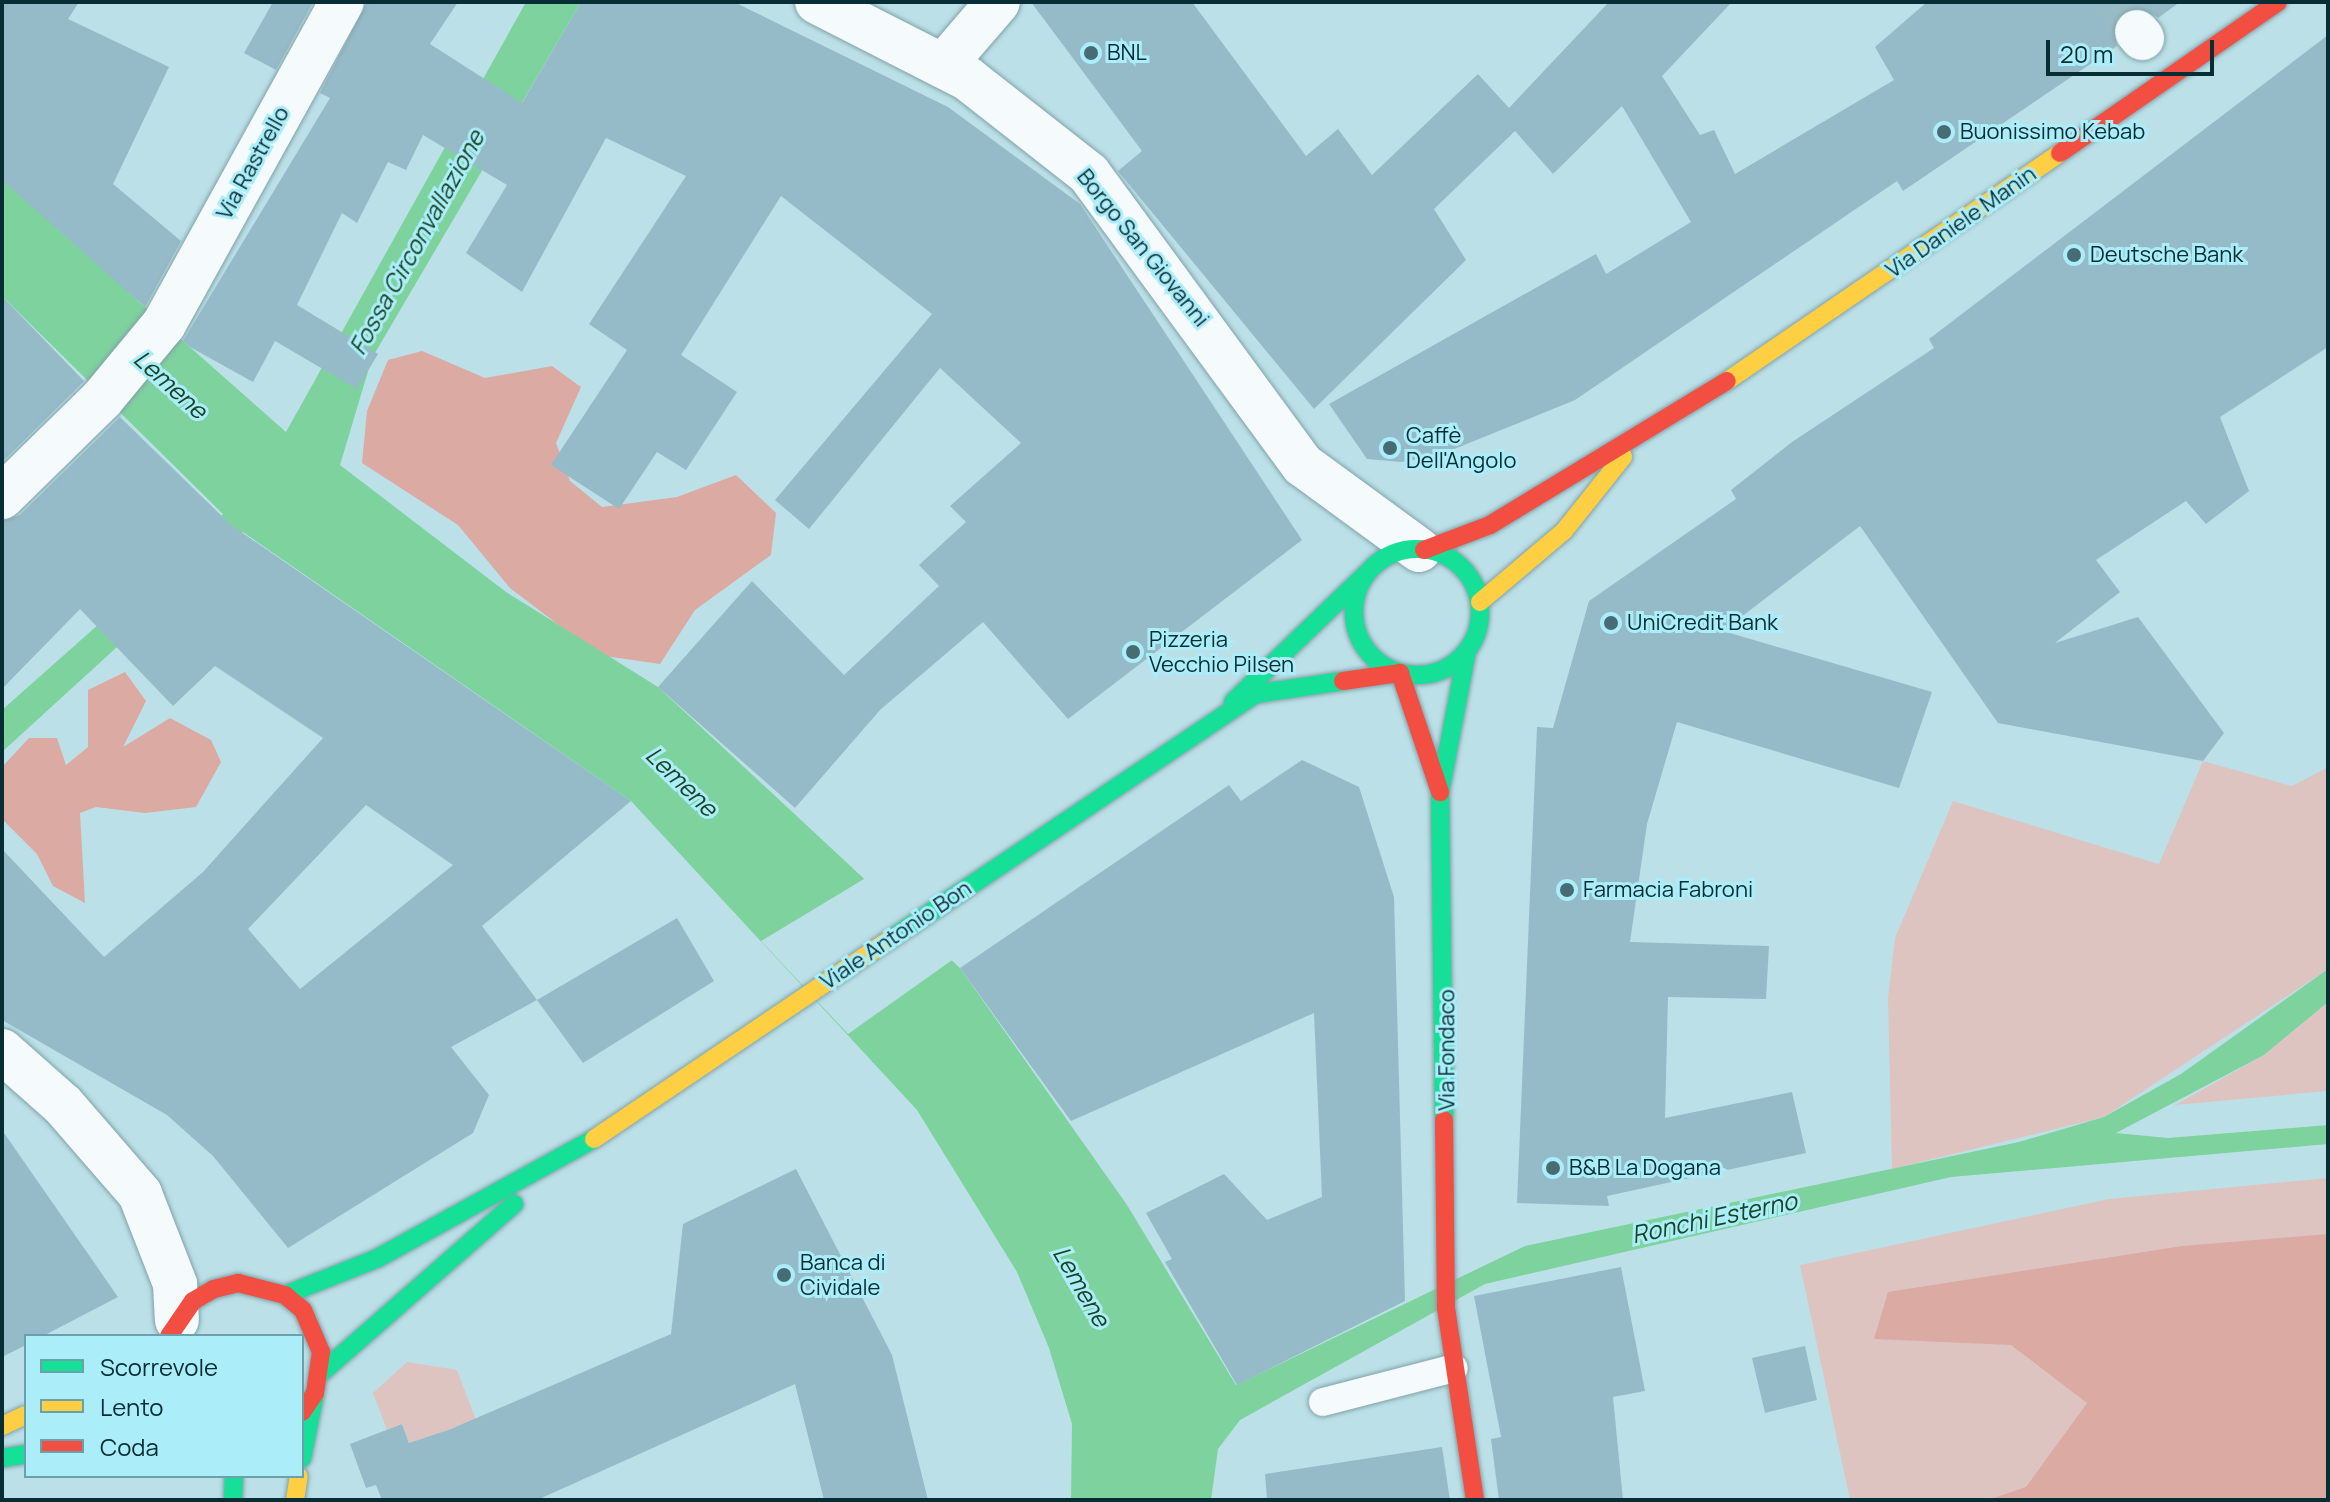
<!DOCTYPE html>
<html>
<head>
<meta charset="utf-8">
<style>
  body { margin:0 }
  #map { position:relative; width:2330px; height:1502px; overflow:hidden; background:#bce0e8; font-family:Manrope,sans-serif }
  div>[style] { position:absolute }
  .green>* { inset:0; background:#dec4c0 }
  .forest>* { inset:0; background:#daaaa3 }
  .water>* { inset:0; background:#7ed29e }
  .pier>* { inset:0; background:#bce0e8 }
  .building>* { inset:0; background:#96bbc8 }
  .street-tunnel>* { height:44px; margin-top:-22px; transform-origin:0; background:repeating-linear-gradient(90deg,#98bcc4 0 44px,transparent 0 66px) }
  .roads { filter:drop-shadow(0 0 2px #80a2a8) drop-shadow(0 0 2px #80a2a8) }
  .lane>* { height:28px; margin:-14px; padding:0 14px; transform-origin:14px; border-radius:14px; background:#f5fafc }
  .street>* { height:44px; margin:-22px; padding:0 22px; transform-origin:22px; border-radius:22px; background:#f5fafc }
  .fast>* { height:18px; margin:-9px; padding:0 9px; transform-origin:9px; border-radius:9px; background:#16e098 }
  .fast>.ring { margin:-9px; padding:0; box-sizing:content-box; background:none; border:18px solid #16e098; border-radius:50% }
  .slow>* { height:18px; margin:-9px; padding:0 9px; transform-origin:9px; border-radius:9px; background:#ffcf43 }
  .jam>* { height:18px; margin:-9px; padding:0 9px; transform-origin:9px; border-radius:9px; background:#f24e42 }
  .dots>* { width:22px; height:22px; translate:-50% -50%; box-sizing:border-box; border:4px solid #abedf9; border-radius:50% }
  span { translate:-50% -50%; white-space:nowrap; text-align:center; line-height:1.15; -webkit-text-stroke:6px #abedf9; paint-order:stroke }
  .poi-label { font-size:22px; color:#082e35 }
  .left { translate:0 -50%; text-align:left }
  .street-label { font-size:22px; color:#082e35 }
  .water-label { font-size:24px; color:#194425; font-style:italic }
  .frame { position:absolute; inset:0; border:4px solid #082e35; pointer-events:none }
  .legend { position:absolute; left:24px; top:1334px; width:280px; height:144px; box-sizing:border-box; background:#abedf9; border:2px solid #6aa1ab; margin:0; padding:10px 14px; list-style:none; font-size:24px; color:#082e35 }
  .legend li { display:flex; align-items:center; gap:16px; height:40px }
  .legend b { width:40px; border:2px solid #6aa1ab }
  .scale { position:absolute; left:2046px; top:40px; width:168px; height:36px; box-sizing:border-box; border:4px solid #082e35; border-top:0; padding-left:10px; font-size:24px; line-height:28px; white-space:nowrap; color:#082e35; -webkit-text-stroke:6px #abedf9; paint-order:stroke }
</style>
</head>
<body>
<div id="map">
  <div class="green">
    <div style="clip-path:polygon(2203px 761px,2292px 786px,2328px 767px,2328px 969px,2104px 1117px,1892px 1169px,1888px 998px,1895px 938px,1953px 801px,2159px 864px)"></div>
    <div style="clip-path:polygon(2328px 1002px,2328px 1091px,2175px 1105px,2264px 1055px)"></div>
    <div style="clip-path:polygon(2328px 1178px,2328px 1500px,1850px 1500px,1800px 1265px,2109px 1199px)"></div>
    <div style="clip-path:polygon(407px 1362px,457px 1370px,476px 1420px,410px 1445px,402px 1424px,387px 1430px,373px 1393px)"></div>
  </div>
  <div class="forest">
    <div style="clip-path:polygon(422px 351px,485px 378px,552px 366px,581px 387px,556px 443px,570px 481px,602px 507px,677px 497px,736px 475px,776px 513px,771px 555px,695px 610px,660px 664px,598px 655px,510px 588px,458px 525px,362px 463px,367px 411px,388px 360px)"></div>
    <div style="clip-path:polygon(125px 672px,146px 701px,123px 747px,170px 718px,211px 740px,221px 762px,196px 807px,145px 813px,96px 807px,80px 813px,85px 903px,53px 886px,37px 854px,2px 819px,2px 767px,29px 738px,57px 738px,66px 765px,88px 747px,88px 690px)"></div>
    <div style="clip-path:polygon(2328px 1234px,2328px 1500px,1988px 1500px,2026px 1487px,2087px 1403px,2011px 1345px,1874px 1339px,1888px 1292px,2182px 1246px)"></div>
  </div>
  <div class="water">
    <div style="clip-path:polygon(526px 2px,581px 2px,372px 358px,340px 465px,506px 592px,658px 687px,960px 968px,1127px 1205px,1236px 1385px,1525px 1246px,2019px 1142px,2104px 1117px,2181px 1074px,2328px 969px,2328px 1002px,2264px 1055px,2116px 1133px,2168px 1138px,2328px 1125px,2328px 1144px,1951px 1177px,1485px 1284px,1240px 1420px,1218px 1449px,1211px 1500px,1071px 1500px,1072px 1424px,1049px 1348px,1017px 1272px,917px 1110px,631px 801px,243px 532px,2px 752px,2px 710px,223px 514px,2px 296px,2px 165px,139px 302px,286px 432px)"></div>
  </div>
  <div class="pier">
    <div style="clip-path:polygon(869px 876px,955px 958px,848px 1034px,761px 941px)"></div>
  </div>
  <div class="building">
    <div style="clip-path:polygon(2px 2px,79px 2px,68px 19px,169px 67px,113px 184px,181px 241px,145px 307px,2px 180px)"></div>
    <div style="clip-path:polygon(273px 2px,313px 2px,276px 70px,244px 53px)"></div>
    <div style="clip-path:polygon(367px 2px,458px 2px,430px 44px,522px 103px,581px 2px,734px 2px,948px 107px,1080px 204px,1302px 540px,1068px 719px,983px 622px,880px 710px,795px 808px,658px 687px,752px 581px,844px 675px,939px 586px,919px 565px,966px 522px,950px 506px,1021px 443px,940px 368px,809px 529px,775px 500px,932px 314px,781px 196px,681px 355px,737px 392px,686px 470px,657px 452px,619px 509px,551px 465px,627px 350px,589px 324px,686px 176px,606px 138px,522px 292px,466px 253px,507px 185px,423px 135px,406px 170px,388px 162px,357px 223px,342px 213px,297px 305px,378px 354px,357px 389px,275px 341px,253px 382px,190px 347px,183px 341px,330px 98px,320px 93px)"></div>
    <div style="clip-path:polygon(1031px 2px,1192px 2px,1306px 156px,1338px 129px,1372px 175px,1478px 74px,1509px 108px,1609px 2px,1732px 2px,1662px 76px,1700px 135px,1714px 130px,1735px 174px,1894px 80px,1875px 47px,1927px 2px,2180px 2px,2158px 18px,2145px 8px,2122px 12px,2113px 24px,2117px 46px,1903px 191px,1897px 181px,1575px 400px,1437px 456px,1401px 462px,1367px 459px,1329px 404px,1596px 254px,1606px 274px,1691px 222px,1622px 106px,1553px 174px,1515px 131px,1434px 209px,1466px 260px,1314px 409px,1118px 171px,1142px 151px)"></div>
    <div style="clip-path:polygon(2328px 35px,2328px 347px,2220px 417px,2249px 491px,2206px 524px,2186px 501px,2096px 560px,2120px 592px,2055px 643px,2138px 617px,2224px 733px,2203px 761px,1998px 723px,1860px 526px,1723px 631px,1932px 692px,1899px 788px,1677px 722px,1647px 824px,1630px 942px,1769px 946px,1766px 999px,1668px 997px,1665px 1118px,1792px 1092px,1806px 1153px,1607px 1196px,1609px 1206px,1517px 1203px,1537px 727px,1553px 728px,1589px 601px,1736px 499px,1731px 490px,1792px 442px,1934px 348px,1929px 339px)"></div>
    <div style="clip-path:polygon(2px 296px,84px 381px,2px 462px)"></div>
    <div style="clip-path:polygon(evenodd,120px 417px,231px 525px,631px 801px,482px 926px,537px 1000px,451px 1047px,489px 1095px,473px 1133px,288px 1248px,213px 1156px,167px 1115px,2px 1020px,2px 849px,104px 957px,203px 872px,323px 738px,215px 666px,173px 706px,80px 609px,2px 689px,2px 521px,20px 515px,120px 417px,366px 805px,453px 865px,300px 989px,248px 929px,366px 805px)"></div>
    <div style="clip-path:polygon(1302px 760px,1359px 787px,1394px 897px,1405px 1301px,1237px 1385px,1165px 1262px,1172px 1259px,1146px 1213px,1224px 1174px,1267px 1220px,1322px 1197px,1314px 1013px,1071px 1121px,960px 968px,1229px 785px,1241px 801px)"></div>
    <div style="clip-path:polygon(677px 918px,714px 981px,583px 1063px,537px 1000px)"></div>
    <div style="clip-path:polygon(2px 1130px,118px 1297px,43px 1336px,26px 1336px,26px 1345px,2px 1357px)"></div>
    <div style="clip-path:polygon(796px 1169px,892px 1355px,928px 1500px,824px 1500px,795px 1384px,537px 1500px,382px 1500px,376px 1485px,366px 1488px,350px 1444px,402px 1424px,409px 1443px,451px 1429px,671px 1334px,683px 1224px)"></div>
    <div style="clip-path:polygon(1621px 1267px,1645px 1391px,1613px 1397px,1623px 1500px,1499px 1500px,1491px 1439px,1501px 1437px,1474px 1296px)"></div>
    <div style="clip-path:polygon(1805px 1346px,1817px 1400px,1765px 1413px,1752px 1358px)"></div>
    <div style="clip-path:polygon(1442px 1447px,1450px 1500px,1267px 1500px,1265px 1474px)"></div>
  </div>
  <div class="street-tunnel">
    <div style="left:2120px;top:2px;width:34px;rotate:60deg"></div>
  </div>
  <div class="roads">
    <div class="lane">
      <div style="left:1323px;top:1402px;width:135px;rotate:-14.5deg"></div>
    </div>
    <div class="street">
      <div style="left:817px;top:2px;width:169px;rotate:27deg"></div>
      <div style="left:968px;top:79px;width:154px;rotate:38.1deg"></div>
      <div style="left:1089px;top:174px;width:361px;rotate:53.7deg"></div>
      <div style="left:1303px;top:465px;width:144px;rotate:36.2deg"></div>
      <div style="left:2137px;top:32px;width:8px;rotate:50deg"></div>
      <div style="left:943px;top:66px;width:84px;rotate:-49.3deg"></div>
      <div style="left:2px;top:497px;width:140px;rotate:-44.4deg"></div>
      <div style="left:102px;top:399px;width:97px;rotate:-50.4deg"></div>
      <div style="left:164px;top:324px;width:368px;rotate:-61.1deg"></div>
      <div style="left:2px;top:1051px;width:81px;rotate:41.5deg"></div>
      <div style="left:63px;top:1105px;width:118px;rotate:49.1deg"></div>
      <div style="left:140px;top:1194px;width:97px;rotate:68.7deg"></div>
      <div style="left:175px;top:1284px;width:36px;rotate:87deg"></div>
    </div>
    <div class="fast">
      <div class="ring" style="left:1354px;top:549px;width:108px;height:108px"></div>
      <div style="left:1233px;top:702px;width:186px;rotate:-43.9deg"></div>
      <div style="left:891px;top:939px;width:439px;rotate:-33.9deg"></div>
      <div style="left:1255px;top:694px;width:89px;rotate:-8.4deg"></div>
      <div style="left:1444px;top:1120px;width:328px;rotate:-90.7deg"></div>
      <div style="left:1440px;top:792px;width:144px;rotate:-79.2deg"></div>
      <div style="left:285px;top:1295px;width:100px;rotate:-21.7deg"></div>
      <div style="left:378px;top:1258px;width:247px;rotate:-28.9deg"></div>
      <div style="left:320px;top:1374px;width:258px;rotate:-41.2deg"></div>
      <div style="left:2px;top:1458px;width:24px;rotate:-9deg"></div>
      <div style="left:302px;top:1458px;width:66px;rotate:-78.7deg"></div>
      <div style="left:233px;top:1500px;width:24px;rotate:-88deg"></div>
    </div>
    <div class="slow">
      <div style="left:1727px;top:381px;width:404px;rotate:-34.4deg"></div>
      <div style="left:1480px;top:602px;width:110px;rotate:-40.2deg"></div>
      <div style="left:1564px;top:531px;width:95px;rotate:-51.4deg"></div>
      <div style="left:594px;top:1139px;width:358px;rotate:-34deg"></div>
      <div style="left:2px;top:1426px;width:26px;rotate:-25deg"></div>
      <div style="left:295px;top:1500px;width:24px;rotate:-81deg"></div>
    </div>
    <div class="jam">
      <div style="left:2060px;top:153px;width:265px;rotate:-34.7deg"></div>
      <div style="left:1424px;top:550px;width:71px;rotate:-20.7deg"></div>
      <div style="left:1490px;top:525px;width:277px;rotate:-31.3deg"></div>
      <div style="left:1343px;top:681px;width:58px;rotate:-8deg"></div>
      <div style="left:1400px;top:673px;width:126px;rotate:71.4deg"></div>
      <div style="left:1444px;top:1120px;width:188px;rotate:89.4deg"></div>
      <div style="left:1446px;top:1308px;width:194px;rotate:81.4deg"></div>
      <div style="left:169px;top:1336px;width:42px;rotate:-55.6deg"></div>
      <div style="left:193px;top:1301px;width:24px;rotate:-30deg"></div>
      <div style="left:214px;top:1289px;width:25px;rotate:-14deg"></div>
      <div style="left:238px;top:1283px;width:49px;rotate:14.3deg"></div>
      <div style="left:285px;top:1295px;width:23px;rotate:40deg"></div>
      <div style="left:303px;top:1310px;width:46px;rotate:66.8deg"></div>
      <div style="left:321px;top:1352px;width:41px;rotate:98.3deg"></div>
      <div style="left:315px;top:1393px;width:23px;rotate:124deg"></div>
    </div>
  </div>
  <div class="dots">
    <div style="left:1091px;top:53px;background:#476c74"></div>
    <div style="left:1944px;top:132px;background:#476c74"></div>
    <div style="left:2074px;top:255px;background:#476c74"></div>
    <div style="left:1390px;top:448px;background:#476c74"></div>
    <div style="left:1611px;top:623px;background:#476c74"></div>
    <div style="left:1133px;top:652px;background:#476c74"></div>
    <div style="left:1567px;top:890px;background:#476c74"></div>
    <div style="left:1553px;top:1168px;background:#476c74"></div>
    <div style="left:784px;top:1275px;background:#476c74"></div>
  </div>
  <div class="poi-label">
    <span class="left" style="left:1107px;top:53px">BNL</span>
    <span class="left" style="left:1960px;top:132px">Buonissimo Kebab</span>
    <span class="left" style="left:2090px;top:255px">Deutsche Bank</span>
    <span class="left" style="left:1406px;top:448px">Caffè<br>Dell'Angolo</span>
    <span class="left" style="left:1627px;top:623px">UniCredit Bank</span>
    <span class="left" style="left:1149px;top:652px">Pizzeria<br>Vecchio Pilsen</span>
    <span class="left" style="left:1583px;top:890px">Farmacia Fabroni</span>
    <span class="left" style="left:1569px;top:1168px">B&amp;B La Dogana</span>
    <span class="left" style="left:800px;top:1275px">Banca di<br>Cividale</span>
  </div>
  <div class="street-label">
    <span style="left:253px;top:163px;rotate:-61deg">Via Rastrello</span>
    <span style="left:1961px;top:222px;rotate:-35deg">Via Daniele Manin</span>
    <span style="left:1143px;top:248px;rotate:51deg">Borgo San Giovanni</span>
    <span style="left:896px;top:935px;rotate:-34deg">Viale Antonio Bon</span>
    <span style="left:1447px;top:1050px;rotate:-90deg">Via Fondaco</span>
  </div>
  <div class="water-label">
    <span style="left:416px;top:242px;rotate:-61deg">Fossa Circonvallazione</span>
    <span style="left:171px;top:384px;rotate:42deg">Lemene</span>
    <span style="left:682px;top:781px;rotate:44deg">Lemene</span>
    <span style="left:1714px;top:1217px;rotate:-12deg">Ronchi Esterno</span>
    <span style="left:1082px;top:1286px;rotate:60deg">Lemene</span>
  </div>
  <div class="frame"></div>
  <ul class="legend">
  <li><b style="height:10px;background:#16e098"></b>Scorrevole</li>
  <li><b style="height:10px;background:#ffcf43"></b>Lento</li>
  <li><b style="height:10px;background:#f24e42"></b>Coda</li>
  </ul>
  <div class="scale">20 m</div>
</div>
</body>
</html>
